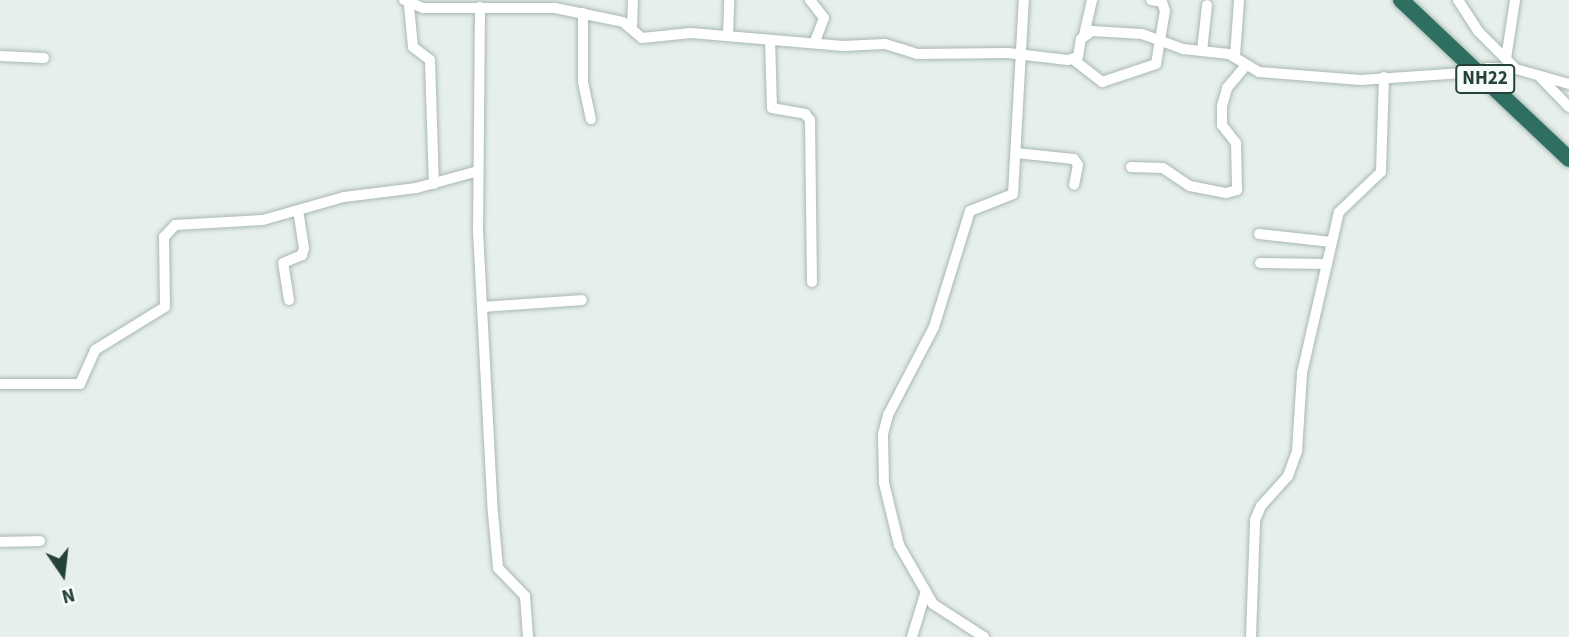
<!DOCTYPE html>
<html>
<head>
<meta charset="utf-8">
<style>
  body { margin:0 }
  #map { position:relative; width:1569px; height:637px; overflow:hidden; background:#e6efeb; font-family:"Source Sans 3",sans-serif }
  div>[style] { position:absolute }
  .roads { filter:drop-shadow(0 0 2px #a8b8b2) drop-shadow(0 0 2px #a8b8b2) }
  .minor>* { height:10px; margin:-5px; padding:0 5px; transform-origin:5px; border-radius:5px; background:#fff }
  .highway>* { height:16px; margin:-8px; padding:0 8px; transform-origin:8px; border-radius:8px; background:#2f6f62 }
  span { translate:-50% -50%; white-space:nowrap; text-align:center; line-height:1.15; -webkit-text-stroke:5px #f7fbf9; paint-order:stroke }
  .shield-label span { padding:2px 5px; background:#f7fbf9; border:2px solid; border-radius:5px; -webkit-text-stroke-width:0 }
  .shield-label { font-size:19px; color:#24423a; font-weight:700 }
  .north { position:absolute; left:28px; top:539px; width:70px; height:70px; -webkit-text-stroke:5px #f7fbf9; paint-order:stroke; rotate:166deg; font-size:19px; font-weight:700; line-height:28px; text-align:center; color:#24423a }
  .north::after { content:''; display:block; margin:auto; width:24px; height:32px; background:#24423a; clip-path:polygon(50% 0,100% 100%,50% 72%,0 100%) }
</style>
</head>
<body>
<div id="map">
  <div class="roads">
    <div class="minor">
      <div style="left:404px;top:0;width:21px;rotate:23deg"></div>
      <div style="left:423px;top:8px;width:132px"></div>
      <div style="left:555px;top:8px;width:69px;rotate:11.6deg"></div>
      <div style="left:623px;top:22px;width:25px;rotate:40deg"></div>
      <div style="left:642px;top:38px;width:49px;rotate:-5.8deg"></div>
      <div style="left:691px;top:33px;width:153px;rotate:4.9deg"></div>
      <div style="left:843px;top:46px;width:42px;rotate:-2.7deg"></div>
      <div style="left:885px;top:44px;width:34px;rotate:17deg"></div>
      <div style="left:917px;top:54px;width:91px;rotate:-0.6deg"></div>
      <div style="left:1008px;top:53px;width:60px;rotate:6.7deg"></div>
      <div style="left:1068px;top:60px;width:10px;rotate:-17deg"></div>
      <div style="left:1078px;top:57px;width:18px;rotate:-81deg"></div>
      <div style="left:1081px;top:39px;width:14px;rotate:-36deg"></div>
      <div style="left:1092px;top:31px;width:50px;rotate:3.4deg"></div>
      <div style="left:1142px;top:34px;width:44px;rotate:20.1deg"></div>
      <div style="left:1183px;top:49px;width:46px;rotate:6.2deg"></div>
      <div style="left:1229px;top:54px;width:35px;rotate:31deg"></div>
      <div style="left:1259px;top:72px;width:102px;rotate:4.5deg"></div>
      <div style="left:1361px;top:80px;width:117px;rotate:-3.9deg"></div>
      <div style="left:810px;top:0;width:23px;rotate:52deg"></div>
      <div style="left:824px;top:18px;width:25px;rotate:111deg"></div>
      <div style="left:1458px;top:0;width:37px;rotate:57deg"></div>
      <div style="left:1478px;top:31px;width:54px;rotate:45deg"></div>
      <div style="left:409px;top:6px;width:41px;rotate:84.4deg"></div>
      <div style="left:413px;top:47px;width:21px;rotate:37deg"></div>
      <div style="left:430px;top:60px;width:124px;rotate:88.2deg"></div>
      <div style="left:480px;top:7px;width:224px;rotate:90.5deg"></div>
      <div style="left:478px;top:231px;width:282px;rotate:87deg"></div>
      <div style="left:493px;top:513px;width:55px;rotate:84.8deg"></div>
      <div style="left:498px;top:568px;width:39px;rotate:46deg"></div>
      <div style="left:525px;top:596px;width:41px;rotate:85.8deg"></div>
      <div style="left:583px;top:13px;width:69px;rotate:90deg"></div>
      <div style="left:583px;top:82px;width:38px;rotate:78deg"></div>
      <div style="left:632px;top:27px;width:27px;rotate:-88deg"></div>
      <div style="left:1084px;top:35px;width:36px;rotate:-77deg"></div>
      <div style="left:728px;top:36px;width:36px;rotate:-88deg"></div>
      <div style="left:770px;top:40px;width:68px;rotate:88.3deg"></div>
      <div style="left:772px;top:108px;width:34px;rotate:10deg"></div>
      <div style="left:805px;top:114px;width:8px;rotate:50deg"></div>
      <div style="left:810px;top:120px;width:162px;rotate:89.3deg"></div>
      <div style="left:1202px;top:51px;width:46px;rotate:-83.8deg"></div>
      <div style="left:0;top:56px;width:44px;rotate:2.6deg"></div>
      <div style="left:1235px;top:56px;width:56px;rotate:-85.9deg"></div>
      <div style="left:1506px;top:59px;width:60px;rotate:-81.3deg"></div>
      <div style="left:1074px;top:60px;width:36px;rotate:38deg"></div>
      <div style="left:1102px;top:82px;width:57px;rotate:-18.4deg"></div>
      <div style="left:1156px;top:64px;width:54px;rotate:-80.4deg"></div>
      <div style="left:1165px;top:11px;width:9px;rotate:-108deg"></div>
      <div style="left:1162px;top:2px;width:11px;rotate:-170deg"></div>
      <div style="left:1487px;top:68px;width:29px;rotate:2deg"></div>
      <div style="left:1516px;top:69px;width:55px;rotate:15.8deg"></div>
      <div style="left:1541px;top:78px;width:40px;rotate:46deg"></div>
      <div style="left:1016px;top:153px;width:58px;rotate:5.9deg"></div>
      <div style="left:1074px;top:159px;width:7px;rotate:56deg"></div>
      <div style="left:1078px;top:165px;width:20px;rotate:101deg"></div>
      <div style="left:1131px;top:167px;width:32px;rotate:2deg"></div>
      <div style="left:1163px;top:168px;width:32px;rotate:34deg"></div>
      <div style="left:1190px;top:186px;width:37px;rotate:11deg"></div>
      <div style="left:1226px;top:193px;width:11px;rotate:-15deg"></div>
      <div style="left:1237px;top:190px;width:47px;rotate:-91.2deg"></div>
      <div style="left:1236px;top:143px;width:23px;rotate:-128deg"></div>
      <div style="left:1222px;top:125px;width:19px;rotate:-90deg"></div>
      <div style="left:1222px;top:106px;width:19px;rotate:-74deg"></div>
      <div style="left:1227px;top:88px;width:30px;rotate:-50deg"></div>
      <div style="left:1259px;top:234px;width:73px;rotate:6.3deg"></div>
      <div style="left:1260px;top:263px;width:67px;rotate:0.9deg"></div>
      <div style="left:289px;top:300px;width:37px;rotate:-99deg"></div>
      <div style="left:283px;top:263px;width:21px;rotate:-23deg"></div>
      <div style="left:302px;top:255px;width:7px;rotate:-74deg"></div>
      <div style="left:304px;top:248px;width:38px;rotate:-99deg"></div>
      <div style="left:483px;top:307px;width:99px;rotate:-4deg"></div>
      <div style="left:0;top:384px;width:80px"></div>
      <div style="left:80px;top:384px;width:37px;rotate:-66deg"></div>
      <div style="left:95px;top:350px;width:82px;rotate:-31.6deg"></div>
      <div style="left:165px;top:307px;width:70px;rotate:-90.8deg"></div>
      <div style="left:164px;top:237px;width:16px;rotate:-47deg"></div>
      <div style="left:175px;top:225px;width:88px;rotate:-3.3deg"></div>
      <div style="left:263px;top:220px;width:84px;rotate:-15.9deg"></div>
      <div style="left:344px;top:197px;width:73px;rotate:-7.1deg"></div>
      <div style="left:416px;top:188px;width:64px;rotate:-15.3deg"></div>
      <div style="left:0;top:542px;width:40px;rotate:-1.4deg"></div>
      <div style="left:912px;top:637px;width:48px;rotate:-73.1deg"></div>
      <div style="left:984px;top:637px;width:61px;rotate:-147.1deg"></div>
      <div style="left:933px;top:604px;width:68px;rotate:-120deg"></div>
      <div style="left:899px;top:545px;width:64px;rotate:-103.6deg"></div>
      <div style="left:884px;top:483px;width:49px;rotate:-91.2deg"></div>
      <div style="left:883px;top:434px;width:20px;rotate:-75deg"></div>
      <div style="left:888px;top:415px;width:99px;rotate:-62.4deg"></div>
      <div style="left:934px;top:327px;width:121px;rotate:-72.8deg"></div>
      <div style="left:970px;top:211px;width:46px;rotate:-21.6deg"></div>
      <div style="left:1013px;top:194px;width:194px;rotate:-86.8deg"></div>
      <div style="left:1251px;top:637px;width:117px;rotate:-88deg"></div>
      <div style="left:1255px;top:520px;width:15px;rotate:-67deg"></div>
      <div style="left:1261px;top:506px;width:40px;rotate:-48deg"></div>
      <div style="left:1288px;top:476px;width:27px;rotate:-70deg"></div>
      <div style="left:1297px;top:451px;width:78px;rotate:-86.3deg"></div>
      <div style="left:1302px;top:373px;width:165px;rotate:-77.1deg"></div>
      <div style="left:1339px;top:212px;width:58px;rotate:-43.6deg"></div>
      <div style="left:1381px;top:172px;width:95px;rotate:-88.2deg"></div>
    </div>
    <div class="highway">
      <div style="left:1401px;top:0;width:231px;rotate:43.4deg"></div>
    </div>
  </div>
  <div class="shield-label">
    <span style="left:1485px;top:79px">NH22</span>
  </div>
  <div class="north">N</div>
</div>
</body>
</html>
